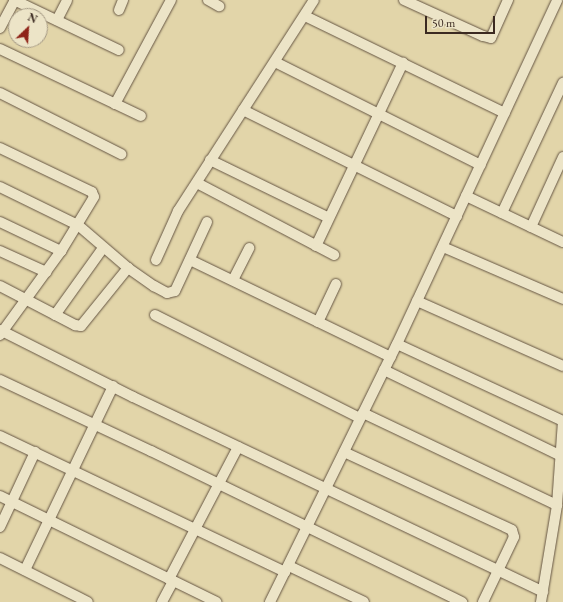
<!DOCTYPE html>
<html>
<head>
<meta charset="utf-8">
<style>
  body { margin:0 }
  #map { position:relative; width:563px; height:602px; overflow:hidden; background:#e2d5a9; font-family:"EB Garamond",serif }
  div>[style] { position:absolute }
  .roads { filter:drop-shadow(0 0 1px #655543) drop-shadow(0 0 1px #655543) }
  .street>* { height:10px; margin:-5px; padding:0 5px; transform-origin:5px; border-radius:5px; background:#ece4c7 }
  span { translate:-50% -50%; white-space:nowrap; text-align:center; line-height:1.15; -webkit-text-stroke:3px #ece4c7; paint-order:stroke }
  .north { position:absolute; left:8px; top:8px; width:40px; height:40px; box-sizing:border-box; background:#ece4c7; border:1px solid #a59a85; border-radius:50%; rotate:25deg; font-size:11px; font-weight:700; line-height:16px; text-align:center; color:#3b2a21 }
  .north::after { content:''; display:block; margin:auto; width:14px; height:18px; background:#8f2418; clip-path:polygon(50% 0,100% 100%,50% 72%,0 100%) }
  .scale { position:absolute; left:425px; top:16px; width:70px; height:18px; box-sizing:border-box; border:2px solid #3b2a21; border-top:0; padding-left:5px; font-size:12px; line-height:14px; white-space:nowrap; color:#3b2a21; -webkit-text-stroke:3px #ece4c7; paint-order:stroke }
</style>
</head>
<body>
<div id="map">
  <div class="roads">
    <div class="street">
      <div style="left:14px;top:0;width:116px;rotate:25.5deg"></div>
      <div style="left:208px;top:0;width:13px;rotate:29deg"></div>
      <div style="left:404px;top:0;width:87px;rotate:24.5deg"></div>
      <div style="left:483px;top:36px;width:8px;rotate:14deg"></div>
      <div style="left:491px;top:38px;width:42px;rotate:-65.9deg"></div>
      <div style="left:119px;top:10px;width:11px;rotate:-68deg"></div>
      <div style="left:305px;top:16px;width:222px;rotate:25.9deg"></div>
      <div style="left:57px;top:20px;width:22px;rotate:-63deg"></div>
      <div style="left:0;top:28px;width:32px;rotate:-62deg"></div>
      <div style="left:0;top:49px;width:156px;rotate:25.4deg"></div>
      <div style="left:275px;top:62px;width:230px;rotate:26.6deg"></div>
      <div style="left:0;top:93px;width:136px;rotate:26.8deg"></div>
      <div style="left:115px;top:104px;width:118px;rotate:-61.7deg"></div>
      <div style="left:243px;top:110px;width:239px;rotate:26.4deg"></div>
      <div style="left:0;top:148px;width:102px;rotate:25.6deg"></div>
      <div style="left:92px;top:192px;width:5px;rotate:68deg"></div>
      <div style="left:94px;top:197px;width:63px;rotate:121.4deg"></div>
      <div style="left:61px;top:251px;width:104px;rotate:126deg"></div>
      <div style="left:210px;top:160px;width:132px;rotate:26deg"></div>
      <div style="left:197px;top:183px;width:155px;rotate:27.7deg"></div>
      <div style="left:0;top:187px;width:87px;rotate:26deg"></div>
      <div style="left:78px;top:225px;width:66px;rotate:40.7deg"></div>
      <div style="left:128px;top:268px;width:32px;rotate:35deg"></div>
      <div style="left:154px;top:286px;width:15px;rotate:28deg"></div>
      <div style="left:167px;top:293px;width:8px;rotate:-14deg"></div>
      <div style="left:175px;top:291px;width:76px;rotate:-65.1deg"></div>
      <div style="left:466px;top:196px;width:107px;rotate:25.4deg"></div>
      <div style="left:502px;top:213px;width:144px;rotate:-64.9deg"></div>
      <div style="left:0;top:222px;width:68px;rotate:25.4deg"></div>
      <div style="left:531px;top:227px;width:77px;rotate:-65.4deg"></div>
      <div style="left:316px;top:246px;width:203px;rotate:-64.6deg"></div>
      <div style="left:443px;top:247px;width:131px;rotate:23.4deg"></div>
      <div style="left:0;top:251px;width:51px;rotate:24.5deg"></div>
      <div style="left:156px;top:260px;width:54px;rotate:-65.8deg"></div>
      <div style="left:178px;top:211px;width:251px;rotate:-57.2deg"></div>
      <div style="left:190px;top:260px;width:223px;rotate:25.8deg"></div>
      <div style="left:233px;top:280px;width:36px;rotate:-63deg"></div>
      <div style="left:0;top:286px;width:85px;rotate:27.5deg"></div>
      <div style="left:75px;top:325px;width:6px;rotate:9deg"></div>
      <div style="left:81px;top:326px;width:75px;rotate:-51deg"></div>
      <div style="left:417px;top:301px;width:160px;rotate:24deg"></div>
      <div style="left:55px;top:315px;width:82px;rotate:-54.4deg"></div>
      <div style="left:155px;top:315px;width:229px;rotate:26.7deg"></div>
      <div style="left:318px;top:322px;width:42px;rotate:-64.7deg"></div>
      <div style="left:0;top:330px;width:149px;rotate:26.7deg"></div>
      <div style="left:133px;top:397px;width:454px;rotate:25.4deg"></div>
      <div style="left:397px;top:344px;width:183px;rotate:24.9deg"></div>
      <div style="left:384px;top:370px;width:197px;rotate:25.9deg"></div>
      <div style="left:0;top:380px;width:167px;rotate:25.2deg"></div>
      <div style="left:151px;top:451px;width:346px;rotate:25.9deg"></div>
      <div style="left:363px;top:413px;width:215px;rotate:25.4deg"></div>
      <div style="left:0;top:436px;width:316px;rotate:25.5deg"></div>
      <div style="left:344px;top:452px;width:185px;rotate:24.9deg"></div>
      <div style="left:512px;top:530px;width:7px;rotate:74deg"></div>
      <div style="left:514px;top:537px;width:72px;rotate:115.5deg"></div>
      <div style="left:0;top:496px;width:241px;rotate:26.1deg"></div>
      <div style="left:0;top:527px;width:83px;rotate:-65deg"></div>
      <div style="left:0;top:558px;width:98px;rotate:26.6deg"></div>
      <div style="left:289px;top:566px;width:83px;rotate:25.6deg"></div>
      <div style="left:25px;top:570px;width:204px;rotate:-64.4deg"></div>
      <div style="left:169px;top:579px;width:149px;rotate:-62.4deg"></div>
      <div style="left:162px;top:602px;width:24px;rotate:-62deg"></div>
      <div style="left:270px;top:602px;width:285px;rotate:-63.8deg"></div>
      <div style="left:396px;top:346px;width:382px;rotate:-65deg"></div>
      <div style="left:541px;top:602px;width:98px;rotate:-80.6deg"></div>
      <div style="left:557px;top:505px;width:84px;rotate:-85.9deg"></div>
    </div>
  </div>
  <div class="north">N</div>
  <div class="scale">50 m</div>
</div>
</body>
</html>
